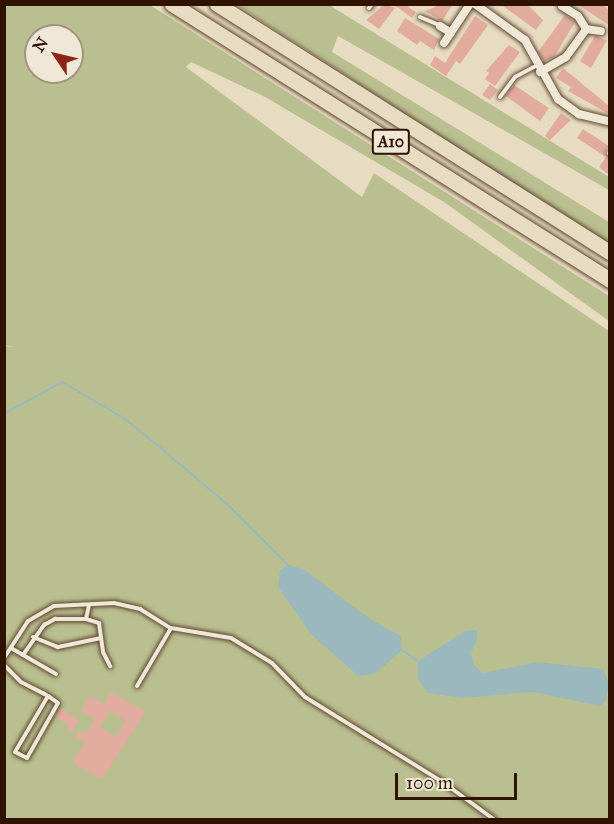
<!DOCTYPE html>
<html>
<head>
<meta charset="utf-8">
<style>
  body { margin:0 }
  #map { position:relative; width:614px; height:824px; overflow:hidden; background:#e7dcc1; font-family:"IM FELL Great Primer",serif }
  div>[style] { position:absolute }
  .green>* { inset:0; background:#babf90 }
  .water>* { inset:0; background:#9bb9bd }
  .stream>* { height:2px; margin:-1px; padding:0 1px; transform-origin:1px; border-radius:1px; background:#9bb9bd }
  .building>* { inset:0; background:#e1ac9d }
  .roads { filter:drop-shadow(0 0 2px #5d4530) drop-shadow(0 0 2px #5d4530) }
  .lane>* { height:4px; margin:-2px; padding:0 2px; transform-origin:2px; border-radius:2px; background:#efe8d7 }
  .street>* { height:8px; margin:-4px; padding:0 4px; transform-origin:4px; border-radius:4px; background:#efe8d7 }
  .highway>* { height:15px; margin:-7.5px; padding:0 7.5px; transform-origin:7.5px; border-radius:7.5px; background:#e7dcc1 }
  span { translate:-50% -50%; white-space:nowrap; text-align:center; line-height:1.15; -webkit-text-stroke:6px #efe8d7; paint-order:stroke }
  .shield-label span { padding:2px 4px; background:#efe8d7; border:2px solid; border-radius:4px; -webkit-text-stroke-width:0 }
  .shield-label { font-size:16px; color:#2f1300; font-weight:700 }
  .frame { position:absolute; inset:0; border:6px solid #2f1300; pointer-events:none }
  .north { position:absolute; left:24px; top:24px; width:60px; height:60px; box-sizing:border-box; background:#efe8d7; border:2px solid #a29381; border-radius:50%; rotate:305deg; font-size:16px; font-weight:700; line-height:24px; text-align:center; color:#2f1300 }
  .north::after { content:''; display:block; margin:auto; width:21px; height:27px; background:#8f2418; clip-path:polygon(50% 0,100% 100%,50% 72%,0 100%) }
  .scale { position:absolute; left:395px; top:773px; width:122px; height:27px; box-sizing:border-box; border:3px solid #2f1300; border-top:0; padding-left:8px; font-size:18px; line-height:21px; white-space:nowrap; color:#2f1300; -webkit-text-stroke:4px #efe8d7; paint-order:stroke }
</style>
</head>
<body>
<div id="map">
  <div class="green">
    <div style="clip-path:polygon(evenodd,5px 5px,150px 5px,609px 296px,609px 321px,444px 202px,265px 97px,191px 62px,186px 67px,362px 197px,374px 173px,609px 331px,609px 819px,5px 819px,4px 346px,15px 347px,4px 345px,5px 5px,36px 36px,72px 36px,72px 72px,36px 72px,36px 36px)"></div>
    <div style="clip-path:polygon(237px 5px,329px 5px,609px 177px,609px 190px,338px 36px,332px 52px,609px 222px,609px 246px)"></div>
  </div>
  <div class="water">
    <div style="clip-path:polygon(288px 565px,303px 569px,372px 620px,401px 636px,402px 650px,375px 674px,358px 676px,310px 633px,278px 587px,280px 570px)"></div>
    <div style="clip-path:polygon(477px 630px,477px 641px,471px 652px,473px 664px,482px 673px,538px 662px,603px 669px,609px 683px,606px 701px,600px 706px,533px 692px,462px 698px,427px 693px,418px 679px,418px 661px,465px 631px)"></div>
  </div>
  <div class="stream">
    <div style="left:4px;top:414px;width:66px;rotate:-28.9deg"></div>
    <div style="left:62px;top:382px;width:73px;rotate:30.4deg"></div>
    <div style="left:125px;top:419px;width:40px;rotate:39deg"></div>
    <div style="left:156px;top:444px;width:94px;rotate:40.3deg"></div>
    <div style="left:228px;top:505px;width:85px;rotate:45deg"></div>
    <div style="left:402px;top:650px;width:19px;rotate:35deg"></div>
  </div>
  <div class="building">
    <div style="clip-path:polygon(385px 4px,395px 8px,379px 29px,366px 20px)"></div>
    <div style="clip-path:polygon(393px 4px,410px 4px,408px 7px,416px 12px,412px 18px)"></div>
    <div style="clip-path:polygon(442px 4px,453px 4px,442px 21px,425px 11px)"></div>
    <div style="clip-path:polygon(500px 4px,527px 4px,543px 20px,536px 30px)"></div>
    <div style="clip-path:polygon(577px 4px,602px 4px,609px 10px,609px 25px)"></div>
    <div style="clip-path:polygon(565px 15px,575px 22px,554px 57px,544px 61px,538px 52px)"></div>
    <div style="clip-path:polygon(475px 16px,488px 25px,460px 64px,456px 61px,446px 76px,430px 65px,435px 56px,445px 63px)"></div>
    <div style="clip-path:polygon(405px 18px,439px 39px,434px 50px,420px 41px,417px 45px,397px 31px)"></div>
    <div style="clip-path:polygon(595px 36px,607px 40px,591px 68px,580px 61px)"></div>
    <div style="clip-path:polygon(509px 45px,520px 52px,495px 86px,485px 79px,489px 73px,486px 71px)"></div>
    <div style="clip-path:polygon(563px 68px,609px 106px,609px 114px,568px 91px,571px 87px,556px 78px)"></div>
    <div style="clip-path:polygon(490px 84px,498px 90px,490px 100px,482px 95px)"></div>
    <div style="clip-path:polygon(514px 85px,549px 108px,540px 121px,506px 96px)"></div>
    <div style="clip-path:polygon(561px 113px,571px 120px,550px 140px,545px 136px)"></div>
    <div style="clip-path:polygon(583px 129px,609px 146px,605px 152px,609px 157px,609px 175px,599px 167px,606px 157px,577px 138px)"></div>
    <div style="clip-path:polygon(evenodd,111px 692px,146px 712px,102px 779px,73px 763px,85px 743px,75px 737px,79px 730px,86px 734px,95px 719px,81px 711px,90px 696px,104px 704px,111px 692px,110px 711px,126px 720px,116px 737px,100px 727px,110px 711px)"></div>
    <div style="clip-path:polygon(60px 708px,79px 720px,72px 732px,66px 729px,69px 725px,55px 716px)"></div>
  </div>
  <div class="roads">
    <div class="lane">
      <div style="left:369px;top:8px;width:5px;rotate:-53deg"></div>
      <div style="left:420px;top:17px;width:21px;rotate:23deg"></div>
      <div style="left:500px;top:97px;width:25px;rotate:-53deg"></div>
      <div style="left:515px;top:77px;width:24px;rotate:-28deg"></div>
      <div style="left:609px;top:153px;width:1px"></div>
      <div style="left:86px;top:619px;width:14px;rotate:17deg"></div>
      <div style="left:99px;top:623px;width:29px;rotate:82deg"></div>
      <div style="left:103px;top:652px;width:16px;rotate:63deg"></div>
      <div style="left:33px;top:637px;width:27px;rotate:22deg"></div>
      <div style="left:58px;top:647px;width:44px;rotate:-11.8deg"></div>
      <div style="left:11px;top:648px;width:52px;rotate:30deg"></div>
      <div style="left:23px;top:655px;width:37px;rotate:-55deg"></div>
      <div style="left:44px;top:625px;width:13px;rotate:-29deg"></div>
      <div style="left:55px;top:619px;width:31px"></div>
      <div style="left:86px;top:619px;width:14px;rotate:-78deg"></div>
      <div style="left:4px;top:658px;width:44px;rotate:-57deg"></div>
      <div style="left:28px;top:621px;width:30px;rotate:-30deg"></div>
      <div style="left:54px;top:606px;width:60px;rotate:-2.9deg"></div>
      <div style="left:114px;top:603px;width:27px;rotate:13deg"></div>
      <div style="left:140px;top:609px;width:36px;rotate:32deg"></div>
      <div style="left:4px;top:665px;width:24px;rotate:45deg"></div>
      <div style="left:21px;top:682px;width:25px;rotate:27deg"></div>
      <div style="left:43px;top:693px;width:6px;rotate:31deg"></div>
      <div style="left:48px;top:696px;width:12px;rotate:35deg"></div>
      <div style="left:58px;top:703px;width:63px;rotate:119.4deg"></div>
      <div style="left:27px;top:758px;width:13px;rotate:-153deg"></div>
      <div style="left:15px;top:752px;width:65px;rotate:-59.5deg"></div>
      <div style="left:137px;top:686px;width:67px;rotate:-59.6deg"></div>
      <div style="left:171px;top:628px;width:61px;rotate:9.5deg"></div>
      <div style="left:231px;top:638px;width:48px;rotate:31.4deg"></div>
      <div style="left:272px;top:663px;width:47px;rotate:45.9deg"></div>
      <div style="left:305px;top:697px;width:163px;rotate:31.7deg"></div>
      <div style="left:444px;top:783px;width:63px;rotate:36deg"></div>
    </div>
    <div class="street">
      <div style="left:475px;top:4px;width:62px;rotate:35.8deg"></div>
      <div style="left:525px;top:40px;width:68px;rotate:60.8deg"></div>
      <div style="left:558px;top:99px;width:26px;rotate:36deg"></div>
      <div style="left:579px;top:114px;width:32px;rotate:14deg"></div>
      <div style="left:562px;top:6px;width:19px;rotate:32deg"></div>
      <div style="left:578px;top:16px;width:15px;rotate:58deg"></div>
      <div style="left:586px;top:29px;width:15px;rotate:8deg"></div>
      <div style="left:440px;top:26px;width:13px;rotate:32deg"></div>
      <div style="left:444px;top:43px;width:47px;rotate:-56.3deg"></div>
      <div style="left:540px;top:72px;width:30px;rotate:-30deg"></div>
      <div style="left:566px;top:57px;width:34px;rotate:-54deg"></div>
    </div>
    <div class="highway">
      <div style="left:172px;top:4px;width:518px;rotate:32.22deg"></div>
      <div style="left:217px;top:4px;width:465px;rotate:32.3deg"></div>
    </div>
  </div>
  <div class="shield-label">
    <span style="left:391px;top:142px">A10</span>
  </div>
  <div class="frame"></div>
  <div class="north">N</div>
  <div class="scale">100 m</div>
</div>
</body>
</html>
